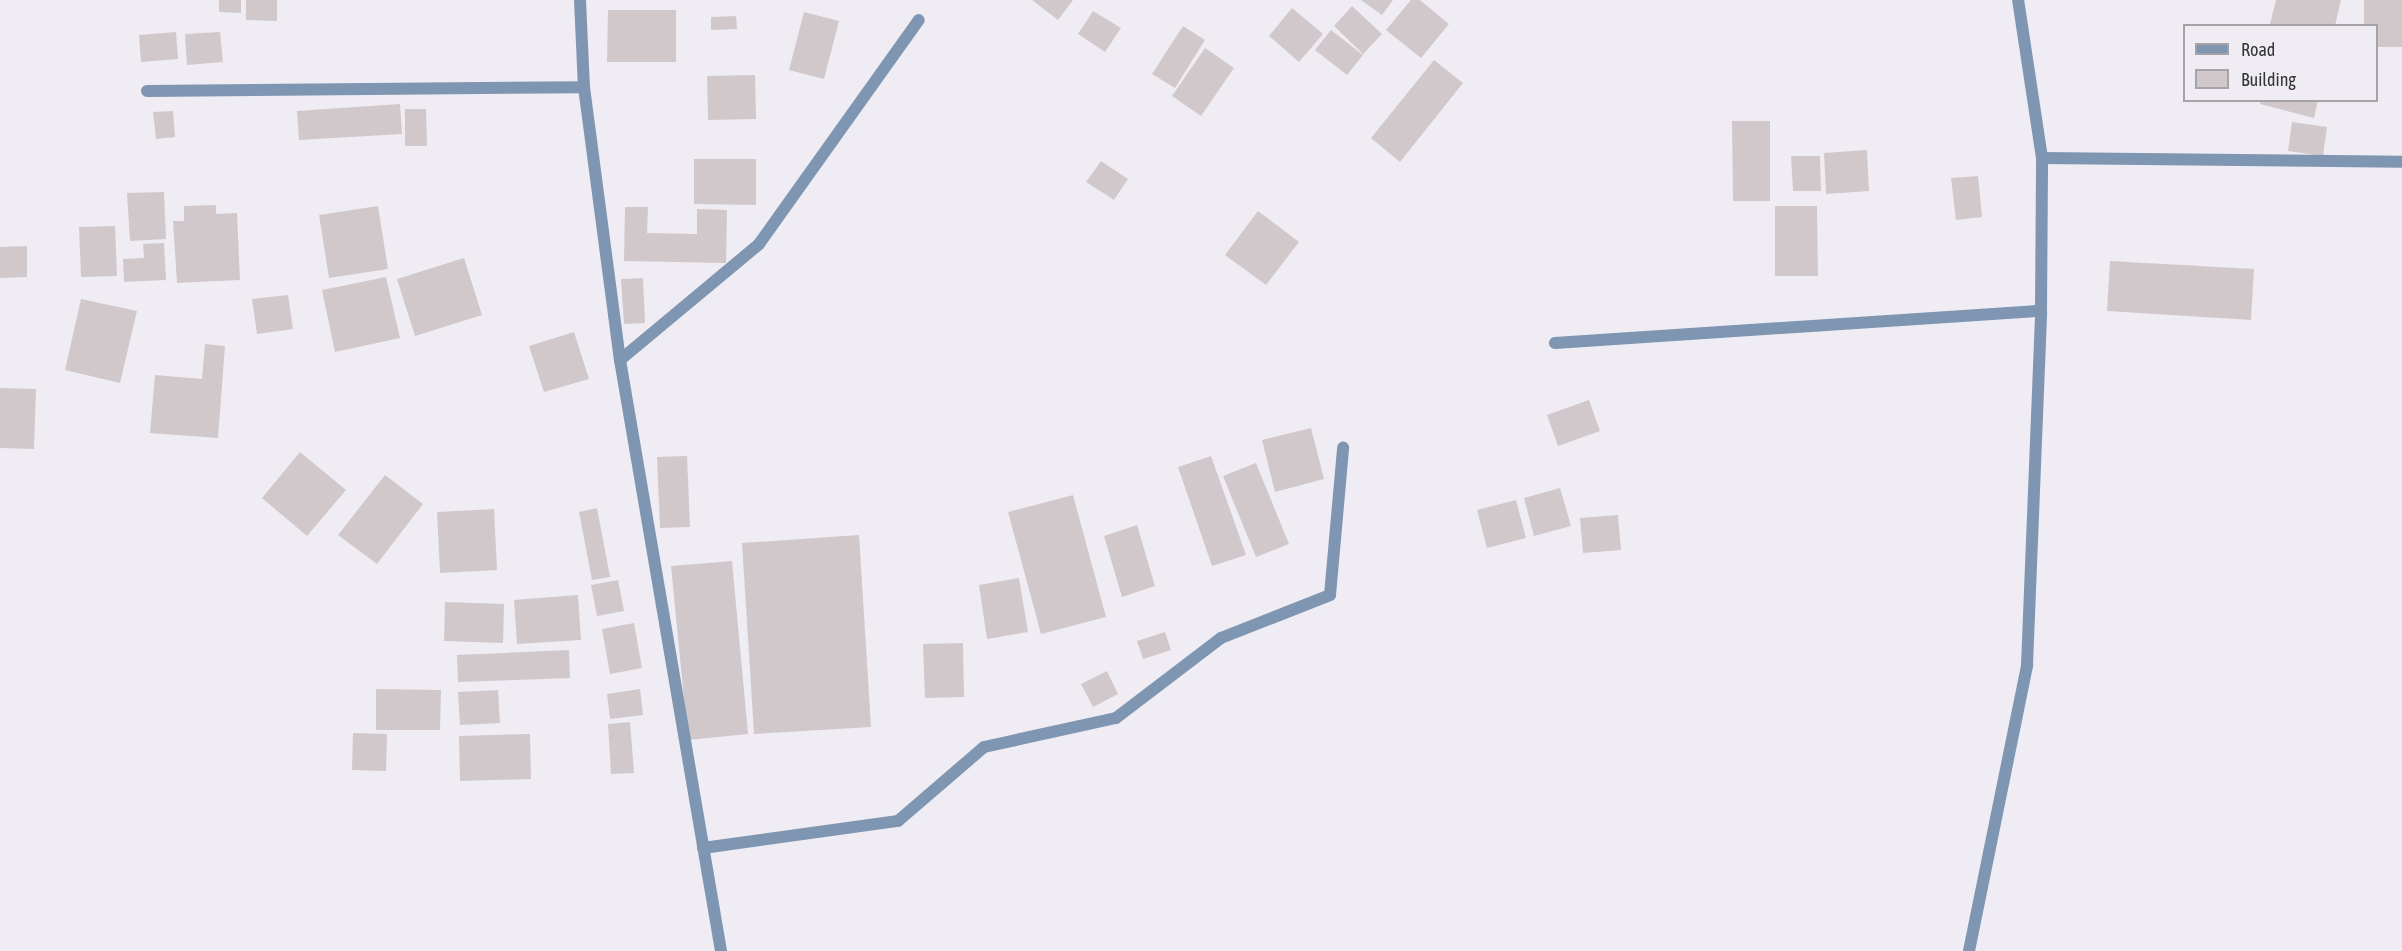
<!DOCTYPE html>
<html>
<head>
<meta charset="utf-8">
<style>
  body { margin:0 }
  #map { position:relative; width:2402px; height:951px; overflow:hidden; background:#f0ecf4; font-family:"Asap Condensed",sans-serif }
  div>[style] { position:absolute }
  .building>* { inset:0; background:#d1c8cb }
  .minor>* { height:12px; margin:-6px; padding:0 6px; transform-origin:6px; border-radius:6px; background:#7e96b1 }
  span { translate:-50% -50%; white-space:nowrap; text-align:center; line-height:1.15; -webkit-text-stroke:5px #f0ecf4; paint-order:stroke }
  .legend { position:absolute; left:2183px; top:24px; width:195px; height:78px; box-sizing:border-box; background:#f0ecf4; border:2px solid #a5a2a8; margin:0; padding:8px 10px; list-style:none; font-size:18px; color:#343336 }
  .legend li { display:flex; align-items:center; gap:12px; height:30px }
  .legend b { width:30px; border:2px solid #a5a2a8 }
</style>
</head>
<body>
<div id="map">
  <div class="building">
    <div style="clip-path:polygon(219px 0,241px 0,241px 13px,219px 12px)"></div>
    <div style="clip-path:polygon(246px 0,277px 0,277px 21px,246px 20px)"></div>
    <div style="clip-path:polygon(1032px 0,1073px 0,1058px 20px)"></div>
    <div style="clip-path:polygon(1361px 0,1393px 0,1382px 15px)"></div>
    <div style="clip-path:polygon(1411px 0,1420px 0,1449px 24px,1421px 58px,1386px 30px)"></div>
    <div style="clip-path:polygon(2276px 0,2341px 0,2335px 26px,2275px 26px,2270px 24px)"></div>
    <div style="clip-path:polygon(2364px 0,2402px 0,2402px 47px,2376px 47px,2376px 26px,2364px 26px)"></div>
    <div style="clip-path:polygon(1352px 6px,1382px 34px,1363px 54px,1334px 26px)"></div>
    <div style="clip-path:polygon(1292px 8px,1323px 34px,1299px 62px,1269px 36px)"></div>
    <div style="clip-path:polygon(608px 10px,676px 10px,676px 62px,607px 62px)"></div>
    <div style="clip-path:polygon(1093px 11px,1121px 28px,1105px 52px,1078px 34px)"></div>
    <div style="clip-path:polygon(804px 12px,839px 21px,824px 79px,789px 70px)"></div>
    <div style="clip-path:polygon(736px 16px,737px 29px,711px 30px,711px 17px)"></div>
    <div style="clip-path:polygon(1183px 26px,1205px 40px,1175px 88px,1152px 74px)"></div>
    <div style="clip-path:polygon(1331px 30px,1363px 55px,1347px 75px,1315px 50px)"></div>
    <div style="clip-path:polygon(176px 32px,178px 59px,141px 62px,139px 35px)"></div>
    <div style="clip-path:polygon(220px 32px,223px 62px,187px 65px,185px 34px)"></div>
    <div style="clip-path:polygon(1205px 48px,1234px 68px,1201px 116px,1172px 96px)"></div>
    <div style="clip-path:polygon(1434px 60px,1463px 83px,1400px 162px,1371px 138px)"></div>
    <div style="clip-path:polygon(755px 75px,756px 119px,708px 120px,707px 76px)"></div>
    <div style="clip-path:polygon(2261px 100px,2318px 100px,2314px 118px,2260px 104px)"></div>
    <div style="clip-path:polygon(400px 104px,402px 134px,299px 140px,297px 111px)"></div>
    <div style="clip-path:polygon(405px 109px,426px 109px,427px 146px,405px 146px)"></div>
    <div style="clip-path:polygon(173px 111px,175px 137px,156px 139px,153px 112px)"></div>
    <div style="clip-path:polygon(1732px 121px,1770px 121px,1770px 201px,1733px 201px)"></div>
    <div style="clip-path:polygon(2292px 122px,2327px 127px,2323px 156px,2288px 151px)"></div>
    <div style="clip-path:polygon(1867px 150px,1869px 191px,1826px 194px,1824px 153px)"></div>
    <div style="clip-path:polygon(1791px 156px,1820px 156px,1821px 191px,1793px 191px)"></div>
    <div style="clip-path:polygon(694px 159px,756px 159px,756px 205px,694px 204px)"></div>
    <div style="clip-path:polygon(1101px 161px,1128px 179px,1114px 200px,1086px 182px)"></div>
    <div style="clip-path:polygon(1978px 176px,1982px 217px,1956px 220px,1951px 178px)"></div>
    <div style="clip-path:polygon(164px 192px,166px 239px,130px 241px,127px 193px)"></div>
    <div style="clip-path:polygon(216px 205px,216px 214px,237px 213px,240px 280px,177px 283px,173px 221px,184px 221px,184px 206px)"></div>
    <div style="clip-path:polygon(378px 206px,388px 269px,329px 278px,319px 215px)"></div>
    <div style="clip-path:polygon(1775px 206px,1817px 206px,1818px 276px,1775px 276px)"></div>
    <div style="clip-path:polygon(625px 207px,648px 207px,647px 233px,697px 234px,697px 209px,727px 210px,726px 263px,624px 261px)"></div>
    <div style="clip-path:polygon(1258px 211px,1299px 242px,1266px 285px,1225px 255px)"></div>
    <div style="clip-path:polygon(115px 226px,117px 276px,81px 277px,79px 227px)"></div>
    <div style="clip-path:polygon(164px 243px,166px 280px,124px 282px,123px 259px,144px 258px,143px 244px)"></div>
    <div style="clip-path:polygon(27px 246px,27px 277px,0 278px,0 247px)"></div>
    <div style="clip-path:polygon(464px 258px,482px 315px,415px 336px,397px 279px)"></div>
    <div style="clip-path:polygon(2110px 261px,2254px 269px,2251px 320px,2107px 311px)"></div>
    <div style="clip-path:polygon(386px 277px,400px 338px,335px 352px,322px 290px)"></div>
    <div style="clip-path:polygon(643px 278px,645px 323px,624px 324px,621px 279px)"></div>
    <div style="clip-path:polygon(288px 295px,293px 329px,257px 334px,252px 299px)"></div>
    <div style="clip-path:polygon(81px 299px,137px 311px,120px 383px,65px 370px)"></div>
    <div style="clip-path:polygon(574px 332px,589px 379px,544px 392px,529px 346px)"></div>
    <div style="clip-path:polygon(205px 344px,225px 346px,218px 438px,150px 433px,155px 375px,202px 379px)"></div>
    <div style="clip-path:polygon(0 388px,36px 389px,34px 449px,0 448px)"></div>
    <div style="clip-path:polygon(1589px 400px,1600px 431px,1558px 446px,1547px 415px)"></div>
    <div style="clip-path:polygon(1311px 428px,1324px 479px,1275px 492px,1262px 440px)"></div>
    <div style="clip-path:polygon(300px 452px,346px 490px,307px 536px,262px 498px)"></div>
    <div style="clip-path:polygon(687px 456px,690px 527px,660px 528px,657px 457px)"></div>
    <div style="clip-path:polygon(1211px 456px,1246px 555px,1212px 566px,1178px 467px)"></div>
    <div style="clip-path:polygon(1256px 463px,1289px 544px,1256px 557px,1223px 476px)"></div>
    <div style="clip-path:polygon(385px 475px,423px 504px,377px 564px,338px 535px)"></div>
    <div style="clip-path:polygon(1560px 488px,1571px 526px,1534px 536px,1524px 498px)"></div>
    <div style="clip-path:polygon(1073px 495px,1106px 617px,1041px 634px,1008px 512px)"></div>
    <div style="clip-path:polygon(1516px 500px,1526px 538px,1487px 548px,1477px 510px)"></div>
    <div style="clip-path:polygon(597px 508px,610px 577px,592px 580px,579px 512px)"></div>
    <div style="clip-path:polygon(494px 509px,497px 570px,440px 573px,437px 512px)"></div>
    <div style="clip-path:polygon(1618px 515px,1621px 550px,1583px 553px,1580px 518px)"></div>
    <div style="clip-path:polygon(1137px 525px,1155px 586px,1122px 597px,1104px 536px)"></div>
    <div style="clip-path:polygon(859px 535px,871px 727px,754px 734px,742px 543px)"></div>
    <div style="clip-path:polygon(732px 561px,748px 734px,688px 740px,671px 566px)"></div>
    <div style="clip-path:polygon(1019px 578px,1028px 632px,987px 639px,979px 585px)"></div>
    <div style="clip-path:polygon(618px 580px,624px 611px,597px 616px,591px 585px)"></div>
    <div style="clip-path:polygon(578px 595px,581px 640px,517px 644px,514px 600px)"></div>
    <div style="clip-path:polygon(445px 602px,504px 604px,503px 643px,444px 641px)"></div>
    <div style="clip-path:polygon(634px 623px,642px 668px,610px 674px,602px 629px)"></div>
    <div style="clip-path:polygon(1165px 632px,1171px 650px,1143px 659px,1137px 641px)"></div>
    <div style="clip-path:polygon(963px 643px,964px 697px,925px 698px,923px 644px)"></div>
    <div style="clip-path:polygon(569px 650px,570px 678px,458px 682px,457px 655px)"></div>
    <div style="clip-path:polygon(1107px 671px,1118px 694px,1093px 707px,1081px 684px)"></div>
    <div style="clip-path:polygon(376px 689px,441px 690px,440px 730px,376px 730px)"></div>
    <div style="clip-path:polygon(640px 689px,643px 715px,610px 719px,607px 694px)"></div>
    <div style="clip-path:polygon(498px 690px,500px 723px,460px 725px,458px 692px)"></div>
    <div style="clip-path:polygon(630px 722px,634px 773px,611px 774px,608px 724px)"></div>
    <div style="clip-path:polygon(353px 733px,387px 734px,386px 771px,352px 770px)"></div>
    <div style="clip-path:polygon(530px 734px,531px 779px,460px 781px,459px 736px)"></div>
  </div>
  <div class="minor">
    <div style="left:580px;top:0;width:87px;rotate:87.4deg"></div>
    <div style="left:584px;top:87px;width:275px;rotate:82.5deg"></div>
    <div style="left:620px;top:360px;width:600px;rotate:80.3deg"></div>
    <div style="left:147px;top:91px;width:437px;rotate:-0.5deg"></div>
    <div style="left:2042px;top:158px;width:360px;rotate:0.6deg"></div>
    <div style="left:1555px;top:343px;width:487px;rotate:-3.8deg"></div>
    <div style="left:620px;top:360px;width:181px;rotate:-39.8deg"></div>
    <div style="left:759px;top:244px;width:275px;rotate:-54.5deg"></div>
    <div style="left:703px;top:848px;width:197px;rotate:-7.9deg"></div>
    <div style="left:898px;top:821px;width:113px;rotate:-40.7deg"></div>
    <div style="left:984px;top:747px;width:135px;rotate:-12.4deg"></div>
    <div style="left:1116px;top:718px;width:132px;rotate:-37.3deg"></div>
    <div style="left:1221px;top:638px;width:117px;rotate:-21.5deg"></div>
    <div style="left:1330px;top:595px;width:148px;rotate:-84.9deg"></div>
    <div style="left:1969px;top:951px;width:292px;rotate:-78.5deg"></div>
    <div style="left:2027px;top:665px;width:354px;rotate:-87.7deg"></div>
    <div style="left:2041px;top:311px;width:153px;rotate:-89.6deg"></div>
    <div style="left:2042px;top:158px;width:160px;rotate:-98.6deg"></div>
  </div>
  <ul class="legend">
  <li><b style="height:8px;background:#7e96b1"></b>Road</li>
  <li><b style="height:16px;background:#d1c8cb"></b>Building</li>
  </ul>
</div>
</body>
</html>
